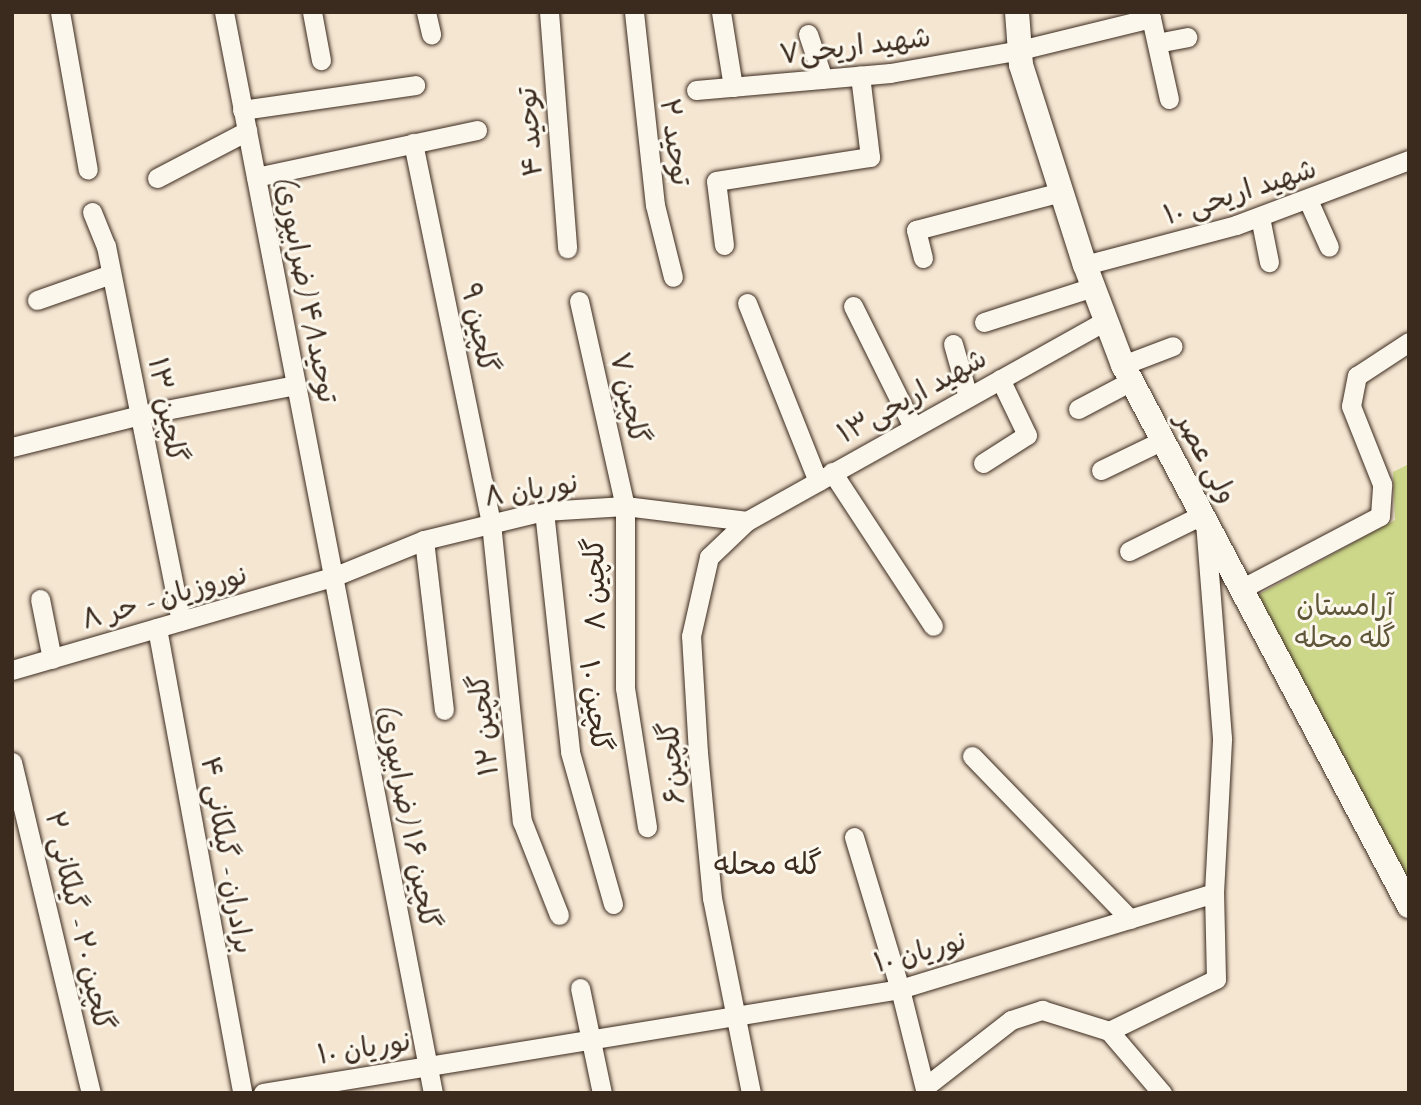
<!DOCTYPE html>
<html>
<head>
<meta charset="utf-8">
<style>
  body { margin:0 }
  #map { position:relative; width:1421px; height:1105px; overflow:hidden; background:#f5e6d2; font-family:Caveat,"Playpen Sans Arabic",sans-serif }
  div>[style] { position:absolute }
  .green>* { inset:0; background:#ccd78a }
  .roads { filter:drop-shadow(0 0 2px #3b2a1e) drop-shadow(0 0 2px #3b2a1e) }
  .minor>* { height:19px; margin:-9.5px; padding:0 9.5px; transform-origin:9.5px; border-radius:9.5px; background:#fbf7ec }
  .major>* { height:24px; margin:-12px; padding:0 12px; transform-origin:12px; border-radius:12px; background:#fbf7ec }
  span { translate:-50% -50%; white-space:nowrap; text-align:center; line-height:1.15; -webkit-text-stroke:6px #fbf7ec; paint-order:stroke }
  .street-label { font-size:28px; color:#3b2a1e }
  .park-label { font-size:28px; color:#5f5539 }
  .neighbourhood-label { font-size:30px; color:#3b2a1e }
  .frame { position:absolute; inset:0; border:14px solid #3b2a1e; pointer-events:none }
</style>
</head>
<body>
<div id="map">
  <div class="green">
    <div style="clip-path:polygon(1409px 464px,1409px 881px,1258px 595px,1395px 520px,1393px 472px)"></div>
  </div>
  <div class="roads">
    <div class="minor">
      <div style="left:60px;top:12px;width:160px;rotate:80deg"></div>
      <div style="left:224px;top:12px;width:1101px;rotate:79.06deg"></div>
      <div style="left:312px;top:12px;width:49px;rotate:79.4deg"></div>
      <div style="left:426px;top:12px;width:23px;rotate:77deg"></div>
      <div style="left:549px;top:12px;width:237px;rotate:85.6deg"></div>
      <div style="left:634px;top:12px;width:194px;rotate:83.8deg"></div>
      <div style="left:655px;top:205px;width:74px;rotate:76deg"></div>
      <div style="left:721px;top:12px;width:76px;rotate:80.9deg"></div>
      <div style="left:808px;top:34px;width:47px;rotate:71.6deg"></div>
      <div style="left:1157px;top:43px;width:31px;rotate:-11deg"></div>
      <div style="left:696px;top:90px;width:195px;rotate:-5deg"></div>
      <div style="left:890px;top:73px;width:132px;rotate:-10deg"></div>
      <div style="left:1020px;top:50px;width:135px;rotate:-13.7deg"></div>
      <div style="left:1151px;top:18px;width:83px;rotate:77.5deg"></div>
      <div style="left:242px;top:110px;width:175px;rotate:-8.2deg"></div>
      <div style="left:413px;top:143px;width:388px;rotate:78.4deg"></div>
      <div style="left:491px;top:523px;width:300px;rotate:84.1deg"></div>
      <div style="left:522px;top:821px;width:101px;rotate:68.5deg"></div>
      <div style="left:256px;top:177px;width:226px;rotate:-12deg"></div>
      <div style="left:157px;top:178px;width:102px;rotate:-27.6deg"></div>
      <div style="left:1308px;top:200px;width:51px;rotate:65.9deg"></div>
      <div style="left:92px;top:212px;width:37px;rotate:68deg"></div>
      <div style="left:106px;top:246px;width:382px;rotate:78.7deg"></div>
      <div style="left:1260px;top:217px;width:46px;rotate:78.7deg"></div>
      <div style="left:724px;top:245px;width:64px;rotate:-97.1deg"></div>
      <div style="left:716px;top:181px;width:156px;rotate:-8.9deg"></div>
      <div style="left:870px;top:157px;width:82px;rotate:-97deg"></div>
      <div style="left:923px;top:258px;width:29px;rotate:-104deg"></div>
      <div style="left:916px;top:230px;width:150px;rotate:-14.7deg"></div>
      <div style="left:1085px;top:265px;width:156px;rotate:-14.8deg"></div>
      <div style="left:1236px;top:225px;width:185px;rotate:-20.6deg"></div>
      <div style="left:37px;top:300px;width:78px;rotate:-19.4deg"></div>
      <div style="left:579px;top:301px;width:210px;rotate:77.4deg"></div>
      <div style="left:625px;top:506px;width:182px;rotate:90deg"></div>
      <div style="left:625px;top:688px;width:141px;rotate:81deg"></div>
      <div style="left:747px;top:303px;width:192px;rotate:68.3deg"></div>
      <div style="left:853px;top:306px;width:135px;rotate:63.6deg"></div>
      <div style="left:984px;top:322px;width:114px;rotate:-17.8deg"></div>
      <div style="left:953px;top:344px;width:55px;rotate:74.2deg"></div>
      <div style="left:1123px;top:365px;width:53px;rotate:-20.8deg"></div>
      <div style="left:1078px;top:409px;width:60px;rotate:-27.8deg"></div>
      <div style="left:12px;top:447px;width:132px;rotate:-14deg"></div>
      <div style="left:140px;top:415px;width:159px;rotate:-10.9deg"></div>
      <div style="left:983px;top:463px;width:52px;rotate:-32.5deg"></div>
      <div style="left:1027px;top:435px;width:62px;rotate:-115.7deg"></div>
      <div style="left:1101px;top:470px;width:69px;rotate:-25.8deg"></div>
      <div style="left:832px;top:472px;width:184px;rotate:56.7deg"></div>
      <div style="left:544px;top:511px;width:242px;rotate:83.8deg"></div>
      <div style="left:570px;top:752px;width:158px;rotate:74.2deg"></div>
      <div style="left:424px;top:540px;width:171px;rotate:83.3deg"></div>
      <div style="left:1129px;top:551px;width:81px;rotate:-26.3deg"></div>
      <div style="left:1241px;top:589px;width:157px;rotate:-27.7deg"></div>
      <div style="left:1380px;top:516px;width:32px;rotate:-86deg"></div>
      <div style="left:1382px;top:484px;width:84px;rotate:-111.7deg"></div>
      <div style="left:1351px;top:406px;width:31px;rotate:-79deg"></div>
      <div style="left:1357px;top:376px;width:62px;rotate:-33.2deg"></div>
      <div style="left:40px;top:599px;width:61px;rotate:78.7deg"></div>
      <div style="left:157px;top:628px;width:473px;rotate:79.6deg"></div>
      <div style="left:12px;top:670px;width:334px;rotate:-16.2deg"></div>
      <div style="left:333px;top:577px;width:98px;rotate:-22.1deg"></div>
      <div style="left:424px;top:540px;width:123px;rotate:-13.6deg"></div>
      <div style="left:544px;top:511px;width:81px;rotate:-3.5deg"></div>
      <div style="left:625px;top:506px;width:123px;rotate:7deg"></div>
      <div style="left:972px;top:756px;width:227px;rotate:45.9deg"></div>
      <div style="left:12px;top:762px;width:340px;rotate:76.6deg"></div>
      <div style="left:854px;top:837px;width:159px;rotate:73.2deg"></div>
      <div style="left:900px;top:989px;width:107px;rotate:76deg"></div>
      <div style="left:580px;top:988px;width:107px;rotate:78.2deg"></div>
      <div style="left:1109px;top:1031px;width:119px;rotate:-25.9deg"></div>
      <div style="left:1216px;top:979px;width:86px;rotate:-91.3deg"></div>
      <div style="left:1214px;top:893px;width:155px;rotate:-87deg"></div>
      <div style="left:1222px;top:738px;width:215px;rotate:-94.5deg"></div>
      <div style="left:925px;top:1087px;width:109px;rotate:-37.9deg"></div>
      <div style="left:1011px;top:1020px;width:33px;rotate:-18deg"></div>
      <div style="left:1042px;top:1010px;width:70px;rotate:17.4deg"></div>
      <div style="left:1109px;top:1031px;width:82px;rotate:49.5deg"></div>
      <div style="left:263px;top:1093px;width:645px;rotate:-9.27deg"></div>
      <div style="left:900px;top:989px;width:328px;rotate:-17deg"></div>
      <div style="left:751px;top:1093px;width:199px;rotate:-101.3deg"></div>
      <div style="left:712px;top:898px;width:146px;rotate:-95.5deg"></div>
      <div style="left:698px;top:753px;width:117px;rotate:-93.4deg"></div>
      <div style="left:691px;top:636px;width:81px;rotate:-77.2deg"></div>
      <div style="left:709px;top:557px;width:52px;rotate:-43.5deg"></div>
      <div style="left:747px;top:521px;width:411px;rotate:-29.2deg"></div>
    </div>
    <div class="major">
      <div style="left:1017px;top:12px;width:53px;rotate:85.7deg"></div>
      <div style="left:1021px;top:65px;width:210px;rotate:72.3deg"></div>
      <div style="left:1085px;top:265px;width:107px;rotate:69.2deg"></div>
      <div style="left:1123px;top:365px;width:612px;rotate:62.14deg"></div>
    </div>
  </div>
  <div class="street-label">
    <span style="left:855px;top:46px;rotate:-7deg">شهید اریحی۷</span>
    <span style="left:530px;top:132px;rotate:-94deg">توحید ۴</span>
    <span style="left:675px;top:142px;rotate:82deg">توحید ۲</span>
    <span style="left:1240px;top:192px;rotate:-18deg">شهید اریحی ۱۰</span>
    <span style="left:306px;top:289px;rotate:79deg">توحید۴/۱ (ضرابپوری)</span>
    <span style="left:479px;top:328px;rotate:78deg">گلچین ۹</span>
    <span style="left:912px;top:396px;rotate:-29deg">شهید اریحی۱۳</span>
    <span style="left:629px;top:398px;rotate:77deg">گلچین ۷</span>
    <span style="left:167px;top:410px;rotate:79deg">گلچین ۱۳</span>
    <span style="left:1206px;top:458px;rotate:62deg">ولی عصر</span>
    <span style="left:531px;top:490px;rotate:-9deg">نوریان ۸</span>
    <span style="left:595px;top:584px;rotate:-91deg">گلچین ۸</span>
    <span style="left:165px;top:597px;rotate:-16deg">نوروزیان - حر ۸</span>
    <span style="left:595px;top:706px;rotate:82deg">گلچین ۱۰</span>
    <span style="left:484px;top:725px;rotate:-96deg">گلچین ۱۲</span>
    <span style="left:672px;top:763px;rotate:-95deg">گلچین۶</span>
    <span style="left:408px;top:816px;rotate:79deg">گلچین ۱۶ (ضرابپوری)</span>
    <span style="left:227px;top:855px;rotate:80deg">برادران - گیلکانی ۴</span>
    <span style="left:79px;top:921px;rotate:77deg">گلچین ۲۰ - گیلکانی ۲</span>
    <span style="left:920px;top:952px;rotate:-15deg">نوریان ۱۰</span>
    <span style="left:364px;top:1048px;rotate:-9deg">نوریان ۱۰</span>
  </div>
  <div class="park-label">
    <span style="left:1345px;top:622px">آرامستان<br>گله محله</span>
  </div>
  <div class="neighbourhood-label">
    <span style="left:768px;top:864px">گله محله</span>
  </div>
  <div class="frame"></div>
</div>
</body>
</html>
